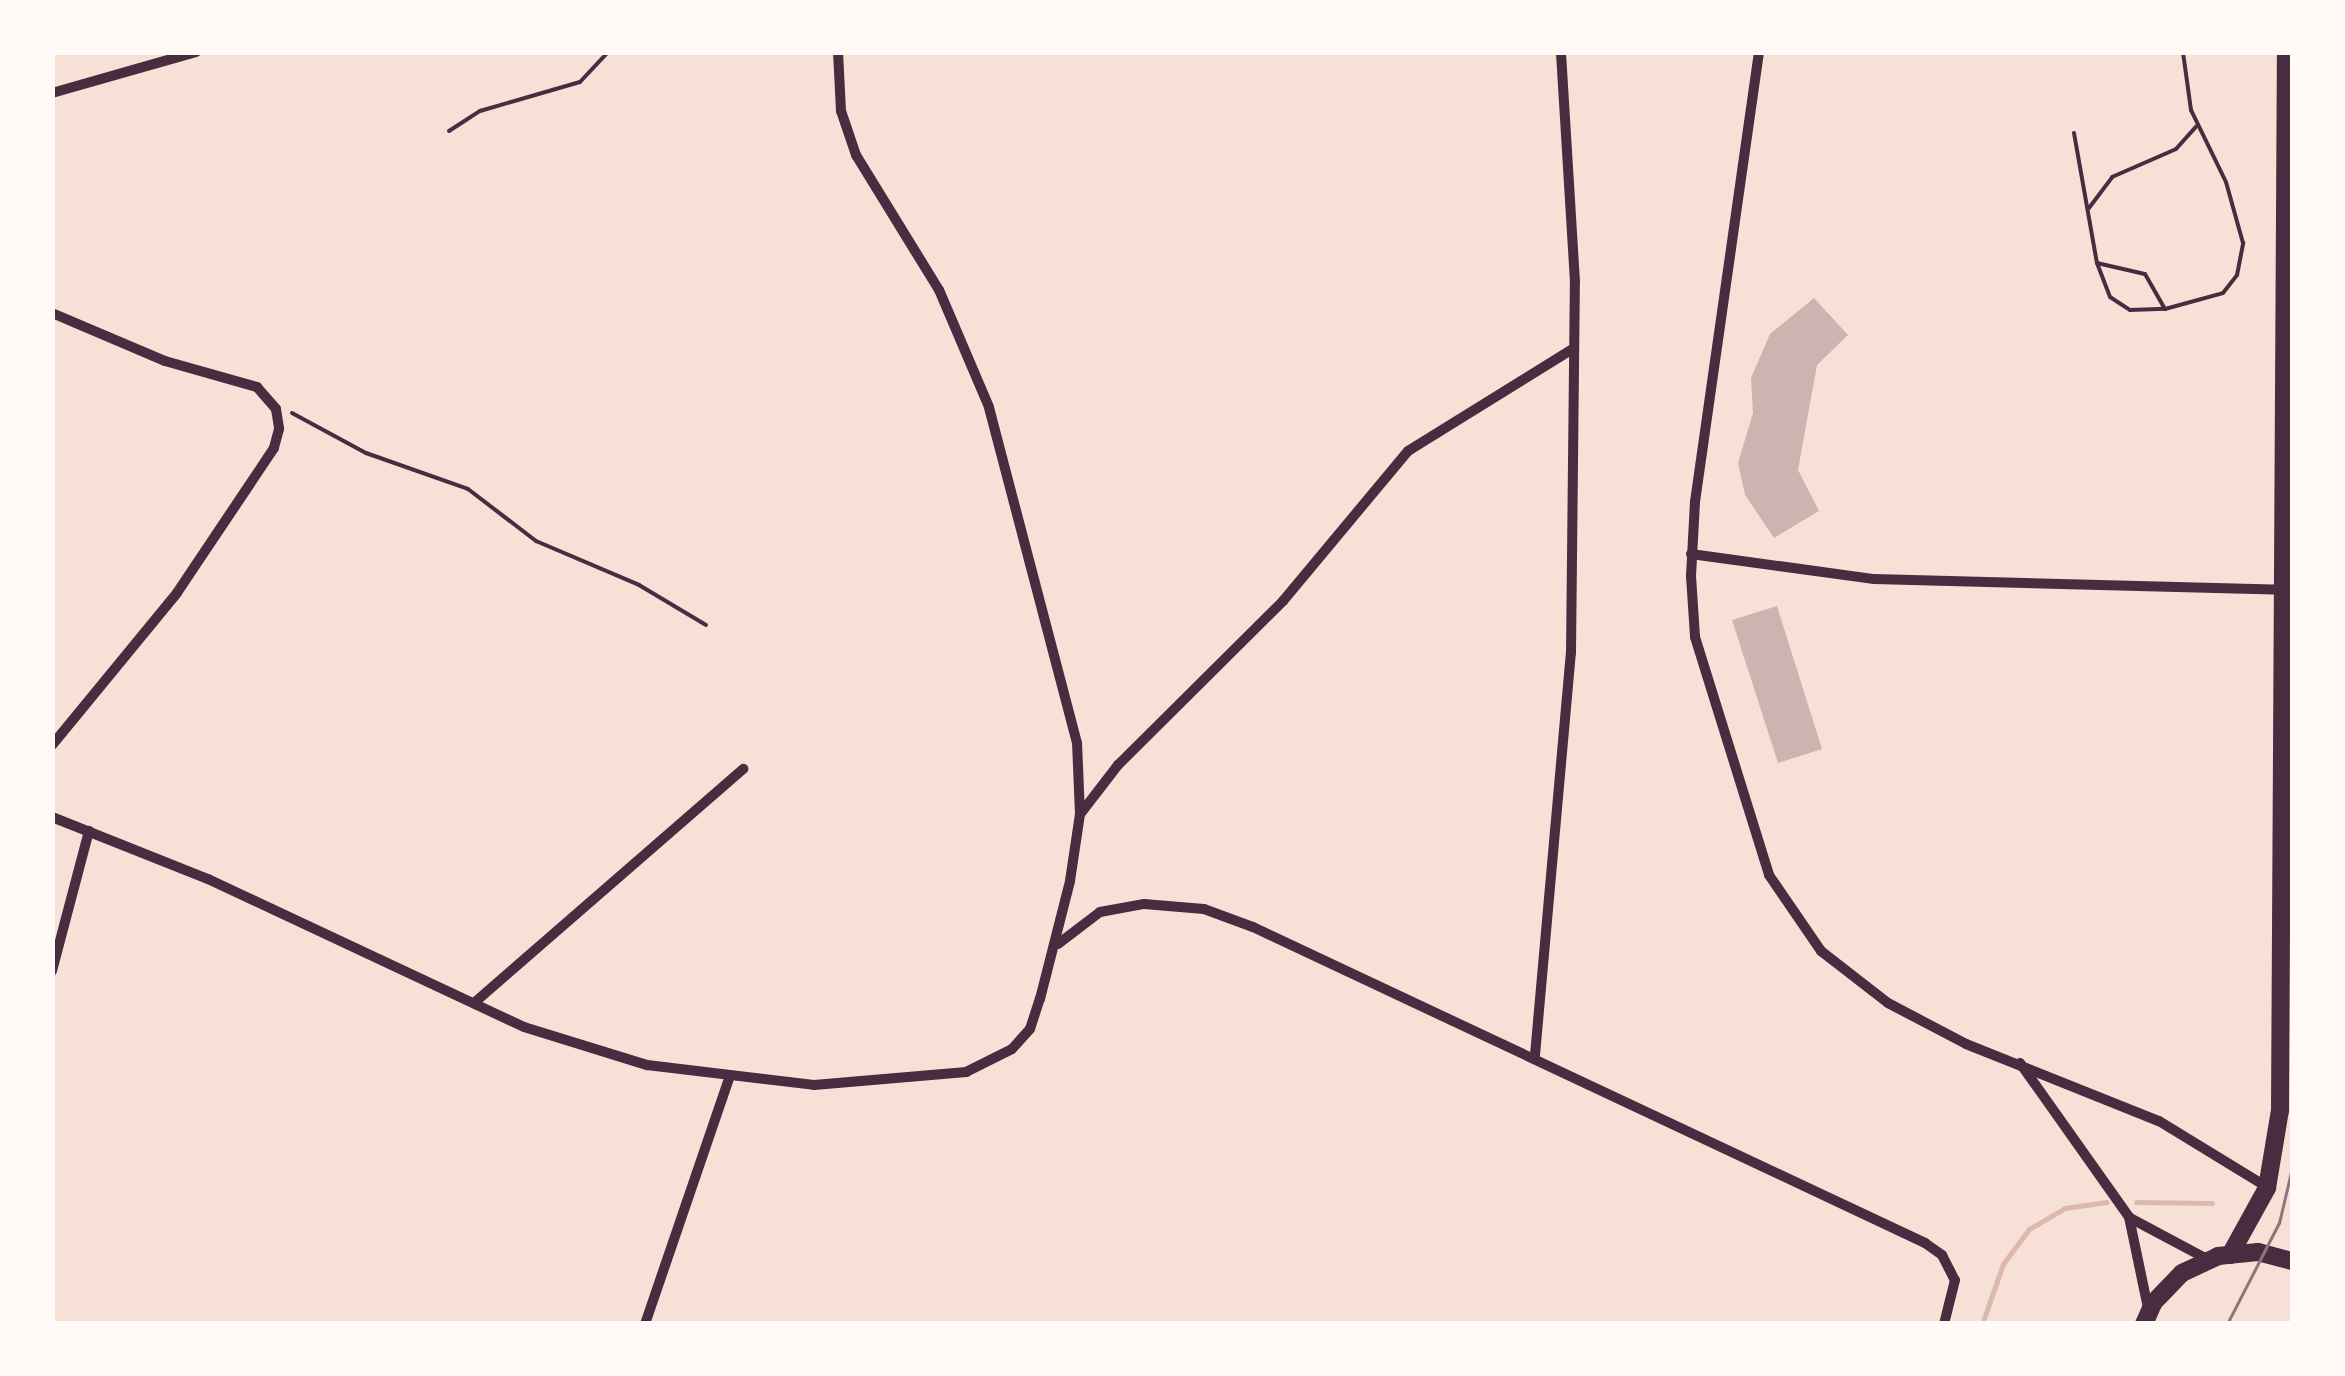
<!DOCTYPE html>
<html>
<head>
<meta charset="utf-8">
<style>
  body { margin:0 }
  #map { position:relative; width:2345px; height:1376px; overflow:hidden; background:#f7e1d7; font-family:"Golos Text",sans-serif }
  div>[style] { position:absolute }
  .stream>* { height:5px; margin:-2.5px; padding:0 2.5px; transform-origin:2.5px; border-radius:2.5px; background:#dcb8b0 }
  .building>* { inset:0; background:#ccb4b1 }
  .path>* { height:4px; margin:-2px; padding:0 2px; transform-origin:2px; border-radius:2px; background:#4a2c40 }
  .minor>* { height:10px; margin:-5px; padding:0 5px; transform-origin:5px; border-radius:5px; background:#4a2c40 }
  .primary>* { height:18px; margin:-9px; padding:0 9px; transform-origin:9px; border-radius:9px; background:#4a2c40 }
  .tram>* { height:2.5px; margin:-1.25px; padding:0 1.25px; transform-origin:1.25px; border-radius:1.25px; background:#8f747c }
  span { translate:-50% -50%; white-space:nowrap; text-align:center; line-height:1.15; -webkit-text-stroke:10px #fffaf5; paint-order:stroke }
  .frame { position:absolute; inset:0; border:55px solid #fffaf5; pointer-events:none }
</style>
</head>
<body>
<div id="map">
  <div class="stream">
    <div style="left:2136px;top:1202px;width:76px;rotate:0.8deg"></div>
    <div style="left:1982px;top:1324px;width:64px;rotate:-70.7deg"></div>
    <div style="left:2003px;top:1264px;width:44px;rotate:-53.4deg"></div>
    <div style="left:2029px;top:1229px;width:42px;rotate:-30.3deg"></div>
    <div style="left:2065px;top:1208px;width:42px;rotate:-8.1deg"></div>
  </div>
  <div class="building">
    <div style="clip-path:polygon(1814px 298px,1848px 335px,1817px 365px,1798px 470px,1819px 511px,1774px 538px,1745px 495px,1738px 463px,1753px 413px,1751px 378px,1770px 334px)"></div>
    <div style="clip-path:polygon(1777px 606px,1822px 749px,1778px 763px,1732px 620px)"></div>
  </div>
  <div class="path">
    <div style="left:449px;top:131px;width:37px;rotate:-33deg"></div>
    <div style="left:480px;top:111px;width:104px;rotate:-16.2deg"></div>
    <div style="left:580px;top:82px;width:41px;rotate:-47deg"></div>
    <div style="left:2074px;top:133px;width:132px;rotate:80deg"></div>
    <div style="left:2097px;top:263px;width:36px;rotate:69deg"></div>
    <div style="left:2110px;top:297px;width:24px;rotate:33deg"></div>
    <div style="left:2130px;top:310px;width:35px;rotate:-2deg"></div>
    <div style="left:2165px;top:309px;width:60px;rotate:-15.4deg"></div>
    <div style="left:2223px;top:293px;width:23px;rotate:-52deg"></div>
    <div style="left:2237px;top:275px;width:33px;rotate:-79deg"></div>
    <div style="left:2243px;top:243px;width:63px;rotate:-105.6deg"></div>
    <div style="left:2226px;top:182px;width:80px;rotate:-115.9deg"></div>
    <div style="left:2191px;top:110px;width:59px;rotate:-97.9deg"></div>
    <div style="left:2089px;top:208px;width:39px;rotate:-53deg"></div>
    <div style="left:2112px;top:177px;width:70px;rotate:-23.6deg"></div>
    <div style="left:2176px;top:149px;width:30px;rotate:-48deg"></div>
    <div style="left:2097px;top:263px;width:49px;rotate:12.9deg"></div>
    <div style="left:2145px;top:274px;width:40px;rotate:60.3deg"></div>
    <div style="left:292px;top:413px;width:84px;rotate:28.4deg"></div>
    <div style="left:366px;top:453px;width:108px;rotate:19.4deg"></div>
    <div style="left:468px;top:489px;width:86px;rotate:37.4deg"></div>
    <div style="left:536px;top:541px;width:112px;rotate:23.1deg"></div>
    <div style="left:639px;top:585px;width:78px;rotate:30.8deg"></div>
  </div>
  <div class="minor">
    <div style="left:1759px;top:52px;width:455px;rotate:98.1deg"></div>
    <div style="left:1695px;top:502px;width:74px;rotate:93.1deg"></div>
    <div style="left:1691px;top:576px;width:61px;rotate:86.2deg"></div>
    <div style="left:1695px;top:637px;width:249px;rotate:72.7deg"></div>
    <div style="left:1769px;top:875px;width:92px;rotate:55.6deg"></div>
    <div style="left:1821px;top:951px;width:85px;rotate:37.8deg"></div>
    <div style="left:1888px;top:1003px;width:88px;rotate:27.7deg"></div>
    <div style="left:1966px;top:1044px;width:208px;rotate:21.8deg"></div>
    <div style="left:2159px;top:1121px;width:127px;rotate:31.4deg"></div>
    <div style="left:52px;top:93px;width:150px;rotate:-15.9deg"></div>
    <div style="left:52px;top:313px;width:123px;rotate:23deg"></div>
    <div style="left:165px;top:361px;width:96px;rotate:15.8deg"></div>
    <div style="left:257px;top:387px;width:29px;rotate:49deg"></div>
    <div style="left:276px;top:409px;width:20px;rotate:81deg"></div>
    <div style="left:279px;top:429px;width:20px;rotate:105deg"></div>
    <div style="left:274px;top:448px;width:174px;rotate:123.8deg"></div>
    <div style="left:177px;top:593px;width:197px;rotate:129.4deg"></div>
    <div style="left:1691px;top:554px;width:185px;rotate:7.8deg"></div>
    <div style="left:1874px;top:579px;width:409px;rotate:1.5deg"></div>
    <div style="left:1081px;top:813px;width:61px;rotate:-52.4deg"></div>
    <div style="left:1118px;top:765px;width:233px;rotate:-44.8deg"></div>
    <div style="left:1283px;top:601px;width:195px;rotate:-50.2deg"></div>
    <div style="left:1408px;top:451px;width:195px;rotate:-31.8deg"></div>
    <div style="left:52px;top:817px;width:168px;rotate:21.7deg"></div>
    <div style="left:208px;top:879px;width:349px;rotate:25.1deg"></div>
    <div style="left:524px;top:1027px;width:129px;rotate:17.2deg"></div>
    <div style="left:647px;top:1065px;width:168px;rotate:6.8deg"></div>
    <div style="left:814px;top:1085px;width:153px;rotate:-4.9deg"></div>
    <div style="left:966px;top:1072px;width:51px;rotate:-26.6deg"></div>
    <div style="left:1012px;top:1049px;width:27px;rotate:-48deg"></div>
    <div style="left:1030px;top:1029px;width:32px;rotate:-72deg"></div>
    <div style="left:1040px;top:999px;width:122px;rotate:-75.7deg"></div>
    <div style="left:1070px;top:881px;width:68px;rotate:-81.5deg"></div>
    <div style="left:1080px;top:814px;width:71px;rotate:-92.4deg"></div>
    <div style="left:1077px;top:743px;width:347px;rotate:-104.7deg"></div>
    <div style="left:989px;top:407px;width:127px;rotate:-113.1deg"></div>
    <div style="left:939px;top:290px;width:158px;rotate:-121.6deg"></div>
    <div style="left:856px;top:155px;width:46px;rotate:-108.8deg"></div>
    <div style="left:841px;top:111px;width:59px;rotate:-92.9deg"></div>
    <div style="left:1058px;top:944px;width:53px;rotate:-37.3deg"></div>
    <div style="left:1100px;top:912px;width:45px;rotate:-10.3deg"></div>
    <div style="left:1144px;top:904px;width:60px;rotate:4.8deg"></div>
    <div style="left:1204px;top:909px;width:52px;rotate:20.2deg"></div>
    <div style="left:1253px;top:927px;width:743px;rotate:25.18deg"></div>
    <div style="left:1925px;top:1243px;width:21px;rotate:35deg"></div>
    <div style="left:1942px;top:1255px;width:28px;rotate:63deg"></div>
    <div style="left:1955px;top:1280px;width:45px;rotate:104deg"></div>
    <div style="left:52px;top:971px;width:145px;rotate:-75.2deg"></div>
    <div style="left:474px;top:1003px;width:357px;rotate:-41deg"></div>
    <div style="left:1535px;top:1055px;width:404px;rotate:-84.9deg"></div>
    <div style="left:1571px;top:653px;width:371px;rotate:-89.4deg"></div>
    <div style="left:1575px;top:282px;width:230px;rotate:-93.5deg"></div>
    <div style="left:2020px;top:1063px;width:189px;rotate:54.7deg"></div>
    <div style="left:2129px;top:1217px;width:93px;rotate:78.2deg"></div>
    <div style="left:2130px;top:1218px;width:87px;rotate:28deg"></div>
    <div style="left:645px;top:1324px;width:259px;rotate:-71.1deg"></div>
  </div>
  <div class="primary">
    <div style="left:2230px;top:1255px;width:77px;rotate:-61.1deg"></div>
    <div style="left:2267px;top:1188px;width:79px;rotate:-80.5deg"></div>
    <div style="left:2280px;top:1110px;width:1058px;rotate:-89.68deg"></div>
    <div style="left:2144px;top:1324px;width:24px;rotate:-66deg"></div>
    <div style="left:2154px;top:1302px;width:40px;rotate:-46deg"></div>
    <div style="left:2182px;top:1273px;width:40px;rotate:-25deg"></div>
    <div style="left:2218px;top:1256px;width:40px;rotate:-5.7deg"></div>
    <div style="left:2258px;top:1252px;width:35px;rotate:15deg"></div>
  </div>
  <div class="tram">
    <div style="left:2227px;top:1324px;width:114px;rotate:-62.8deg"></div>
    <div style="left:2279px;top:1223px;width:57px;rotate:-76.7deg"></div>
  </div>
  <div class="frame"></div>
</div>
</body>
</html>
